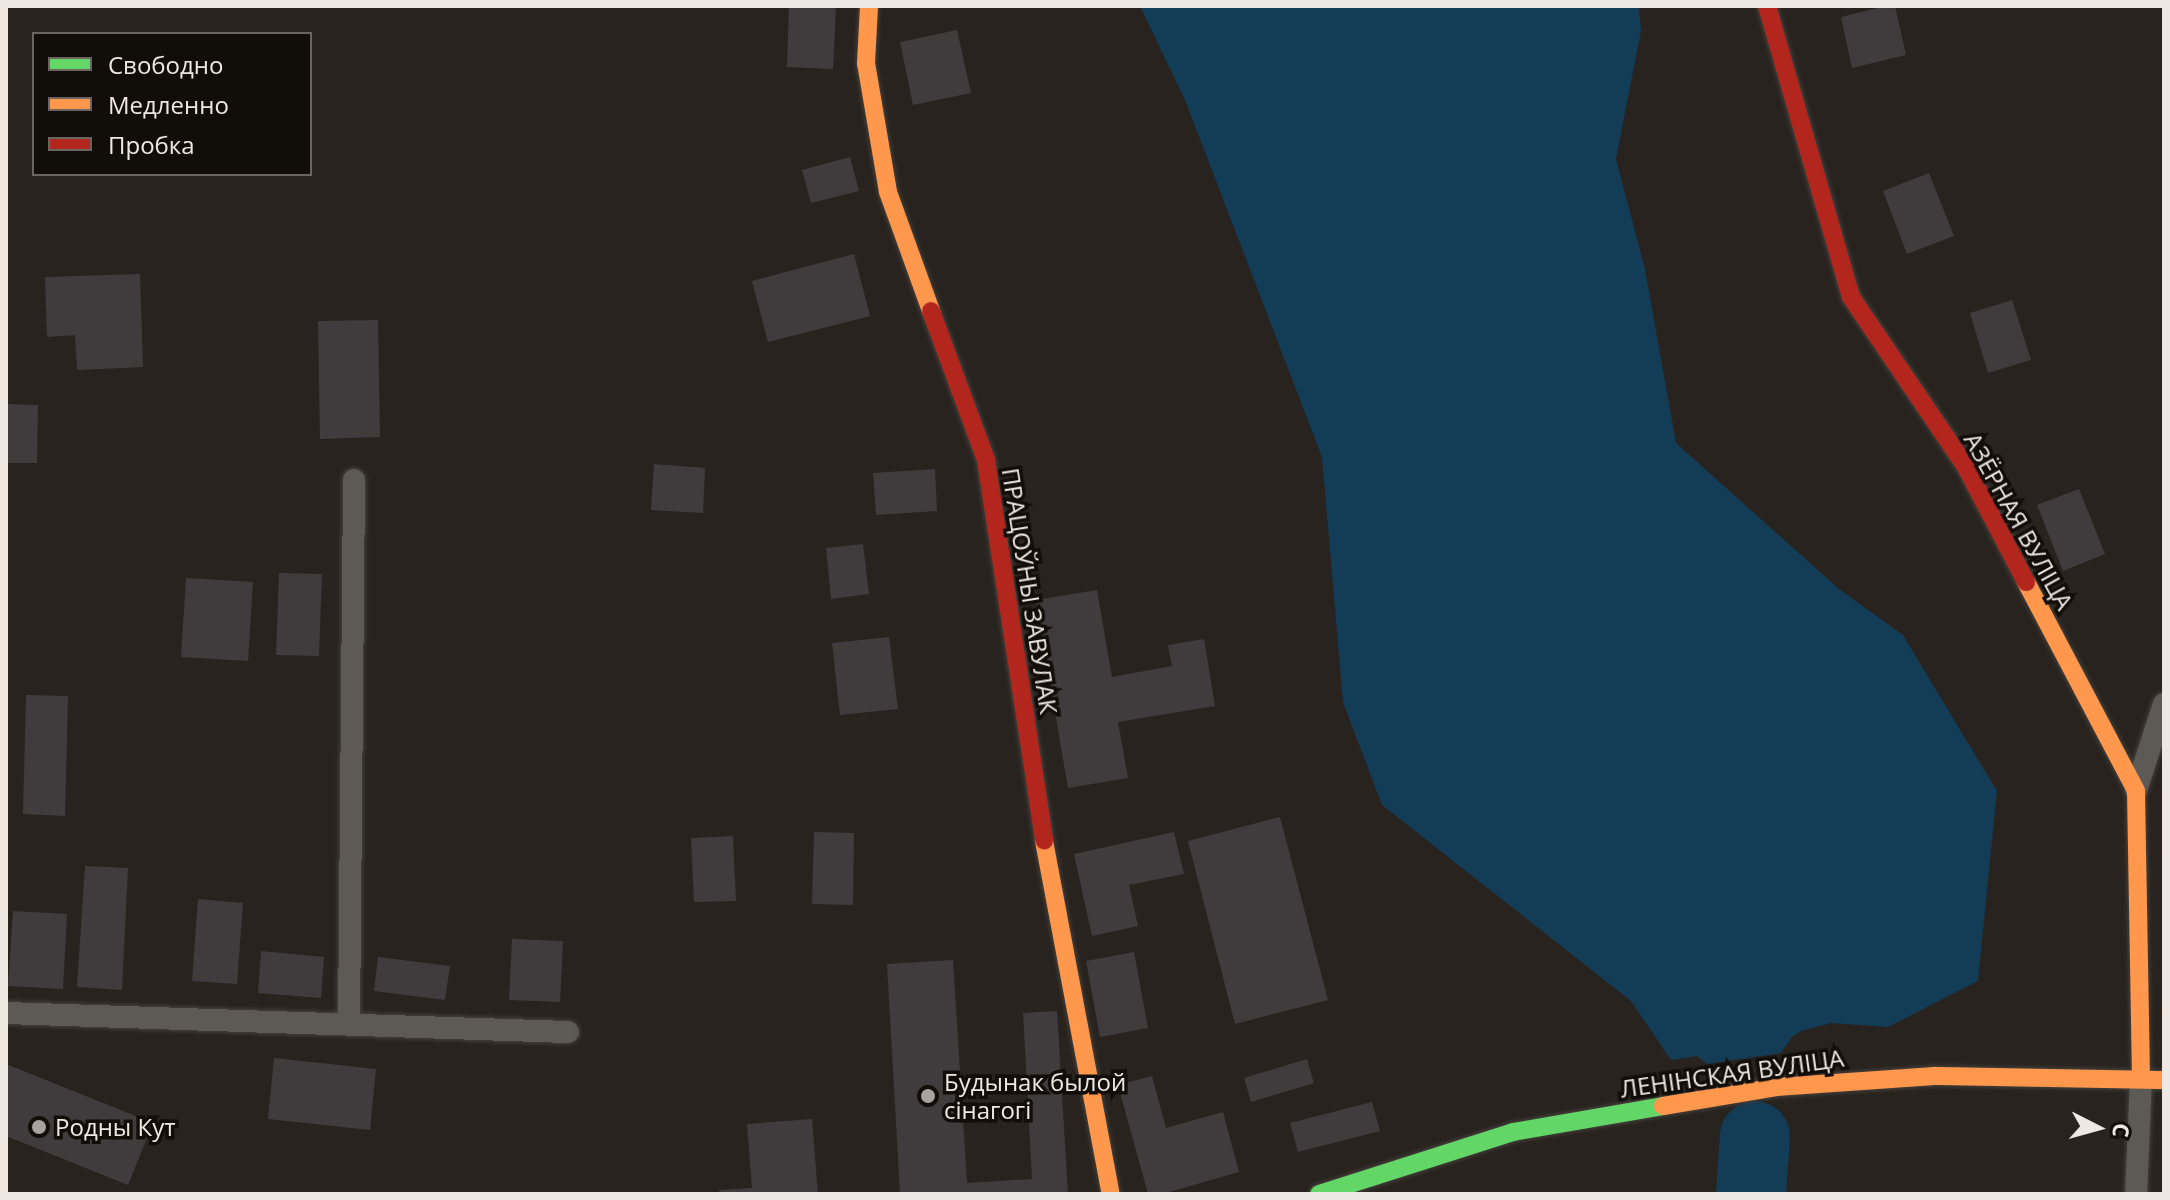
<!DOCTYPE html>
<html>
<head>
<meta charset="utf-8">
<style>
  body { margin:0 }
  #map { position:relative; width:2170px; height:1200px; overflow:hidden; background:#28231e; font-family:"Open Sans",sans-serif }
  div>[style] { position:absolute }
  .water>* { inset:0; background:#133c56 }
  .river>* { height:70px; margin:-35px; padding:0 35px; transform-origin:35px; border-radius:35px; background:#133c56 }
  .building>* { inset:0; background:#403c3d }
  .roads { filter:drop-shadow(0 0 2px #45403c) drop-shadow(0 0 2px #45403c) }
  .lane>* { height:22px; margin:-11px; padding:0 11px; transform-origin:11px; border-radius:11px; background:#5d5955 }
  .fast>* { height:18px; margin:-9px; padding:0 9px; transform-origin:9px; border-radius:9px; background:#63d668 }
  .slow>* { height:18px; margin:-9px; padding:0 9px; transform-origin:9px; border-radius:9px; background:#ff974d }
  .jam>* { height:18px; margin:-9px; padding:0 9px; transform-origin:9px; border-radius:9px; background:#b3261e }
  .dots>* { width:22px; height:22px; translate:-50% -50%; box-sizing:border-box; border:4px solid #110d09; border-radius:50% }
  span { translate:-50% -50%; white-space:nowrap; text-align:center; line-height:1.15; -webkit-text-stroke:7px #110d09; paint-order:stroke }
  .street-label { font-size:24px; color:#efe8e2 }
  .poi-label { font-size:24px; color:#efe8e2 }
  .left { translate:0 -50%; text-align:left }
  .frame { position:absolute; inset:0; border:8px solid #efe8e2; pointer-events:none }
  .legend { position:absolute; left:32px; top:32px; width:280px; height:144px; box-sizing:border-box; background:#110d09; border:2px solid #6a6560; margin:0; padding:10px 14px; list-style:none; font-size:24px; color:#efe8e2 }
  .legend li { display:flex; align-items:center; gap:16px; height:40px }
  .legend b { width:40px; border:2px solid #6a6560 }
  .north { position:absolute; left:2058px; top:1088px; width:80px; height:80px; -webkit-text-stroke:6px #110d09; paint-order:stroke; rotate:96deg; font-size:22px; font-weight:700; line-height:32px; text-align:center; color:#efe8e2 }
  .north::after { content:''; display:block; margin:auto; width:28px; height:36px; background:#efe8e2; clip-path:polygon(50% 0,100% 100%,50% 72%,0 100%) }
</style>
</head>
<body>
<div id="map">
  <div class="water">
    <div style="clip-path:polygon(1140px 6px,1639px 6px,1641px 31px,1616px 159px,1645px 269px,1676px 443px,1839px 589px,1903px 635px,1997px 791px,1978px 981px,1888px 1027px,1831px 1023px,1801px 1031px,1792px 1037px,1781px 1053px,1707px 1064px,1697px 1056px,1671px 1060px,1631px 1001px,1382px 805px,1343px 702px,1322px 457px,1185px 100px)"></div>
  </div>
  <div class="river">
    <div style="left:1751px;top:1194px;width:58px;rotate:-86.1deg"></div>
  </div>
  <div class="building">
    <div style="clip-path:polygon(789px 6px,836px 6px,833px 69px,787px 67px)"></div>
    <div style="clip-path:polygon(1886px 6px,1895px 6px,1906px 55px,1852px 68px,1841px 17px)"></div>
    <div style="clip-path:polygon(957px 30px,971px 93px,913px 105px,900px 42px)"></div>
    <div style="clip-path:polygon(850px 157px,859px 191px,811px 203px,802px 170px)"></div>
    <div style="clip-path:polygon(1929px 173px,1954px 236px,1907px 254px,1883px 191px)"></div>
    <div style="clip-path:polygon(854px 254px,870px 316px,768px 342px,752px 281px)"></div>
    <div style="clip-path:polygon(140px 274px,143px 367px,77px 370px,75px 335px,47px 337px,45px 277px)"></div>
    <div style="clip-path:polygon(2012px 300px,2031px 360px,1988px 373px,1970px 313px)"></div>
    <div style="clip-path:polygon(378px 320px,380px 437px,320px 439px,318px 321px)"></div>
    <div style="clip-path:polygon(6px 404px,38px 405px,37px 463px,6px 463px)"></div>
    <div style="clip-path:polygon(654px 464px,705px 468px,703px 513px,651px 510px)"></div>
    <div style="clip-path:polygon(935px 469px,937px 511px,876px 515px,873px 473px)"></div>
    <div style="clip-path:polygon(2079px 489px,2105px 554px,2063px 571px,2037px 505px)"></div>
    <div style="clip-path:polygon(863px 544px,869px 594px,831px 599px,826px 548px)"></div>
    <div style="clip-path:polygon(279px 573px,322px 574px,319px 656px,276px 655px)"></div>
    <div style="clip-path:polygon(186px 578px,253px 582px,248px 661px,181px 657px)"></div>
    <div style="clip-path:polygon(1097px 590px,1112px 677px,1172px 666px,1168px 645px,1204px 639px,1215px 706px,1118px 722px,1128px 778px,1068px 788px,1036px 600px)"></div>
    <div style="clip-path:polygon(889px 637px,898px 709px,840px 715px,832px 643px)"></div>
    <div style="clip-path:polygon(26px 695px,68px 696px,65px 816px,23px 814px)"></div>
    <div style="clip-path:polygon(1280px 817px,1328px 1000px,1235px 1024px,1188px 841px)"></div>
    <div style="clip-path:polygon(814px 832px,854px 833px,853px 905px,812px 904px)"></div>
    <div style="clip-path:polygon(1174px 832px,1184px 874px,1129px 885px,1138px 926px,1092px 936px,1074px 854px)"></div>
    <div style="clip-path:polygon(733px 836px,736px 901px,694px 902px,691px 838px)"></div>
    <div style="clip-path:polygon(85px 866px,128px 868px,122px 990px,77px 987px)"></div>
    <div style="clip-path:polygon(198px 899px,243px 903px,237px 984px,192px 981px)"></div>
    <div style="clip-path:polygon(13px 911px,67px 914px,63px 989px,8px 986px)"></div>
    <div style="clip-path:polygon(512px 939px,563px 941px,560px 1002px,509px 1000px)"></div>
    <div style="clip-path:polygon(261px 951px,324px 957px,321px 998px,258px 993px)"></div>
    <div style="clip-path:polygon(1134px 952px,1148px 1028px,1100px 1037px,1086px 961px)"></div>
    <div style="clip-path:polygon(378px 957px,450px 966px,445px 1000px,374px 991px)"></div>
    <div style="clip-path:polygon(953px 960px,967px 1183px,1032px 1179px,1023px 1013px,1057px 1011px,1068px 1194px,900px 1194px,887px 964px)"></div>
    <div style="clip-path:polygon(274px 1058px,376px 1069px,370px 1130px,268px 1119px)"></div>
    <div style="clip-path:polygon(1307px 1059px,1314px 1083px,1251px 1102px,1244px 1078px)"></div>
    <div style="clip-path:polygon(6px 1064px,153px 1123px,128px 1185px,6px 1136px)"></div>
    <div style="clip-path:polygon(1152px 1076px,1166px 1128px,1223px 1112px,1239px 1172px,1162px 1194px,1148px 1194px,1118px 1085px)"></div>
    <div style="clip-path:polygon(1372px 1102px,1380px 1131px,1298px 1152px,1290px 1123px)"></div>
    <div style="clip-path:polygon(812px 1119px,818px 1194px,720px 1194px,719px 1190px,752px 1188px,747px 1124px)"></div>
  </div>
  <div class="roads">
    <div class="lane">
      <div style="left:2136px;top:790px;width:90px;rotate:-72deg"></div>
      <div style="left:6px;top:1013px;width:562px;rotate:1.94deg"></div>
      <div style="left:349px;top:1024px;width:544px;rotate:-89.47deg"></div>
      <div style="left:2136px;top:1194px;width:115px;rotate:-87.5deg"></div>
    </div>
    <div class="fast">
      <div style="left:1319px;top:1194px;width:204px;rotate:-17.7deg"></div>
      <div style="left:1513px;top:1132px;width:152px;rotate:-9.8deg"></div>
    </div>
    <div class="slow">
      <div style="left:869px;top:6px;width:57px;rotate:93deg"></div>
      <div style="left:866px;top:63px;width:131px;rotate:80.3deg"></div>
      <div style="left:888px;top:192px;width:127px;rotate:70.1deg"></div>
      <div style="left:2026px;top:582px;width:236px;rotate:62.2deg"></div>
      <div style="left:2136px;top:791px;width:288px;rotate:89deg"></div>
      <div style="left:1044px;top:841px;width:359px;rotate:79.3deg"></div>
      <div style="left:1663px;top:1106px;width:115px;rotate:-9.5deg"></div>
      <div style="left:1776px;top:1087px;width:159px;rotate:-4deg"></div>
      <div style="left:1935px;top:1076px;width:229px;rotate:1deg"></div>
    </div>
    <div class="jam">
      <div style="left:1767px;top:6px;width:303px;rotate:73.9deg"></div>
      <div style="left:1851px;top:297px;width:205px;rotate:55.9deg"></div>
      <div style="left:1966px;top:467px;width:130px;rotate:62.4deg"></div>
      <div style="left:931px;top:311px;width:159px;rotate:69.7deg"></div>
      <div style="left:986px;top:460px;width:385px;rotate:81.3deg"></div>
    </div>
  </div>
  <div class="dots">
    <div style="left:928px;top:1096px;background:#a9a39d"></div>
    <div style="left:39px;top:1127px;background:#a9a39d"></div>
  </div>
  <div class="street-label">
    <span style="left:2019px;top:521px;rotate:61deg">АЗЁРНАЯ ВУЛІЦА</span>
    <span style="left:1030px;top:591px;rotate:81deg">ПРАЦОЎНЫ ЗАВУЛАК</span>
    <span style="left:1732px;top:1073px;rotate:-8deg">ЛЕНІНСКАЯ ВУЛІЦА</span>
  </div>
  <div class="poi-label">
    <span class="left" style="left:944px;top:1096px">Будынак былой<br>сінагогі</span>
    <span class="left" style="left:55px;top:1127px">Родны Кут</span>
  </div>
  <div class="frame"></div>
  <ul class="legend">
  <li><b style="height:10px;background:#63d668"></b>Свободно</li>
  <li><b style="height:10px;background:#ff974d"></b>Медленно</li>
  <li><b style="height:10px;background:#b3261e"></b>Пробка</li>
  </ul>
  <div class="north">С</div>
</div>
</body>
</html>
